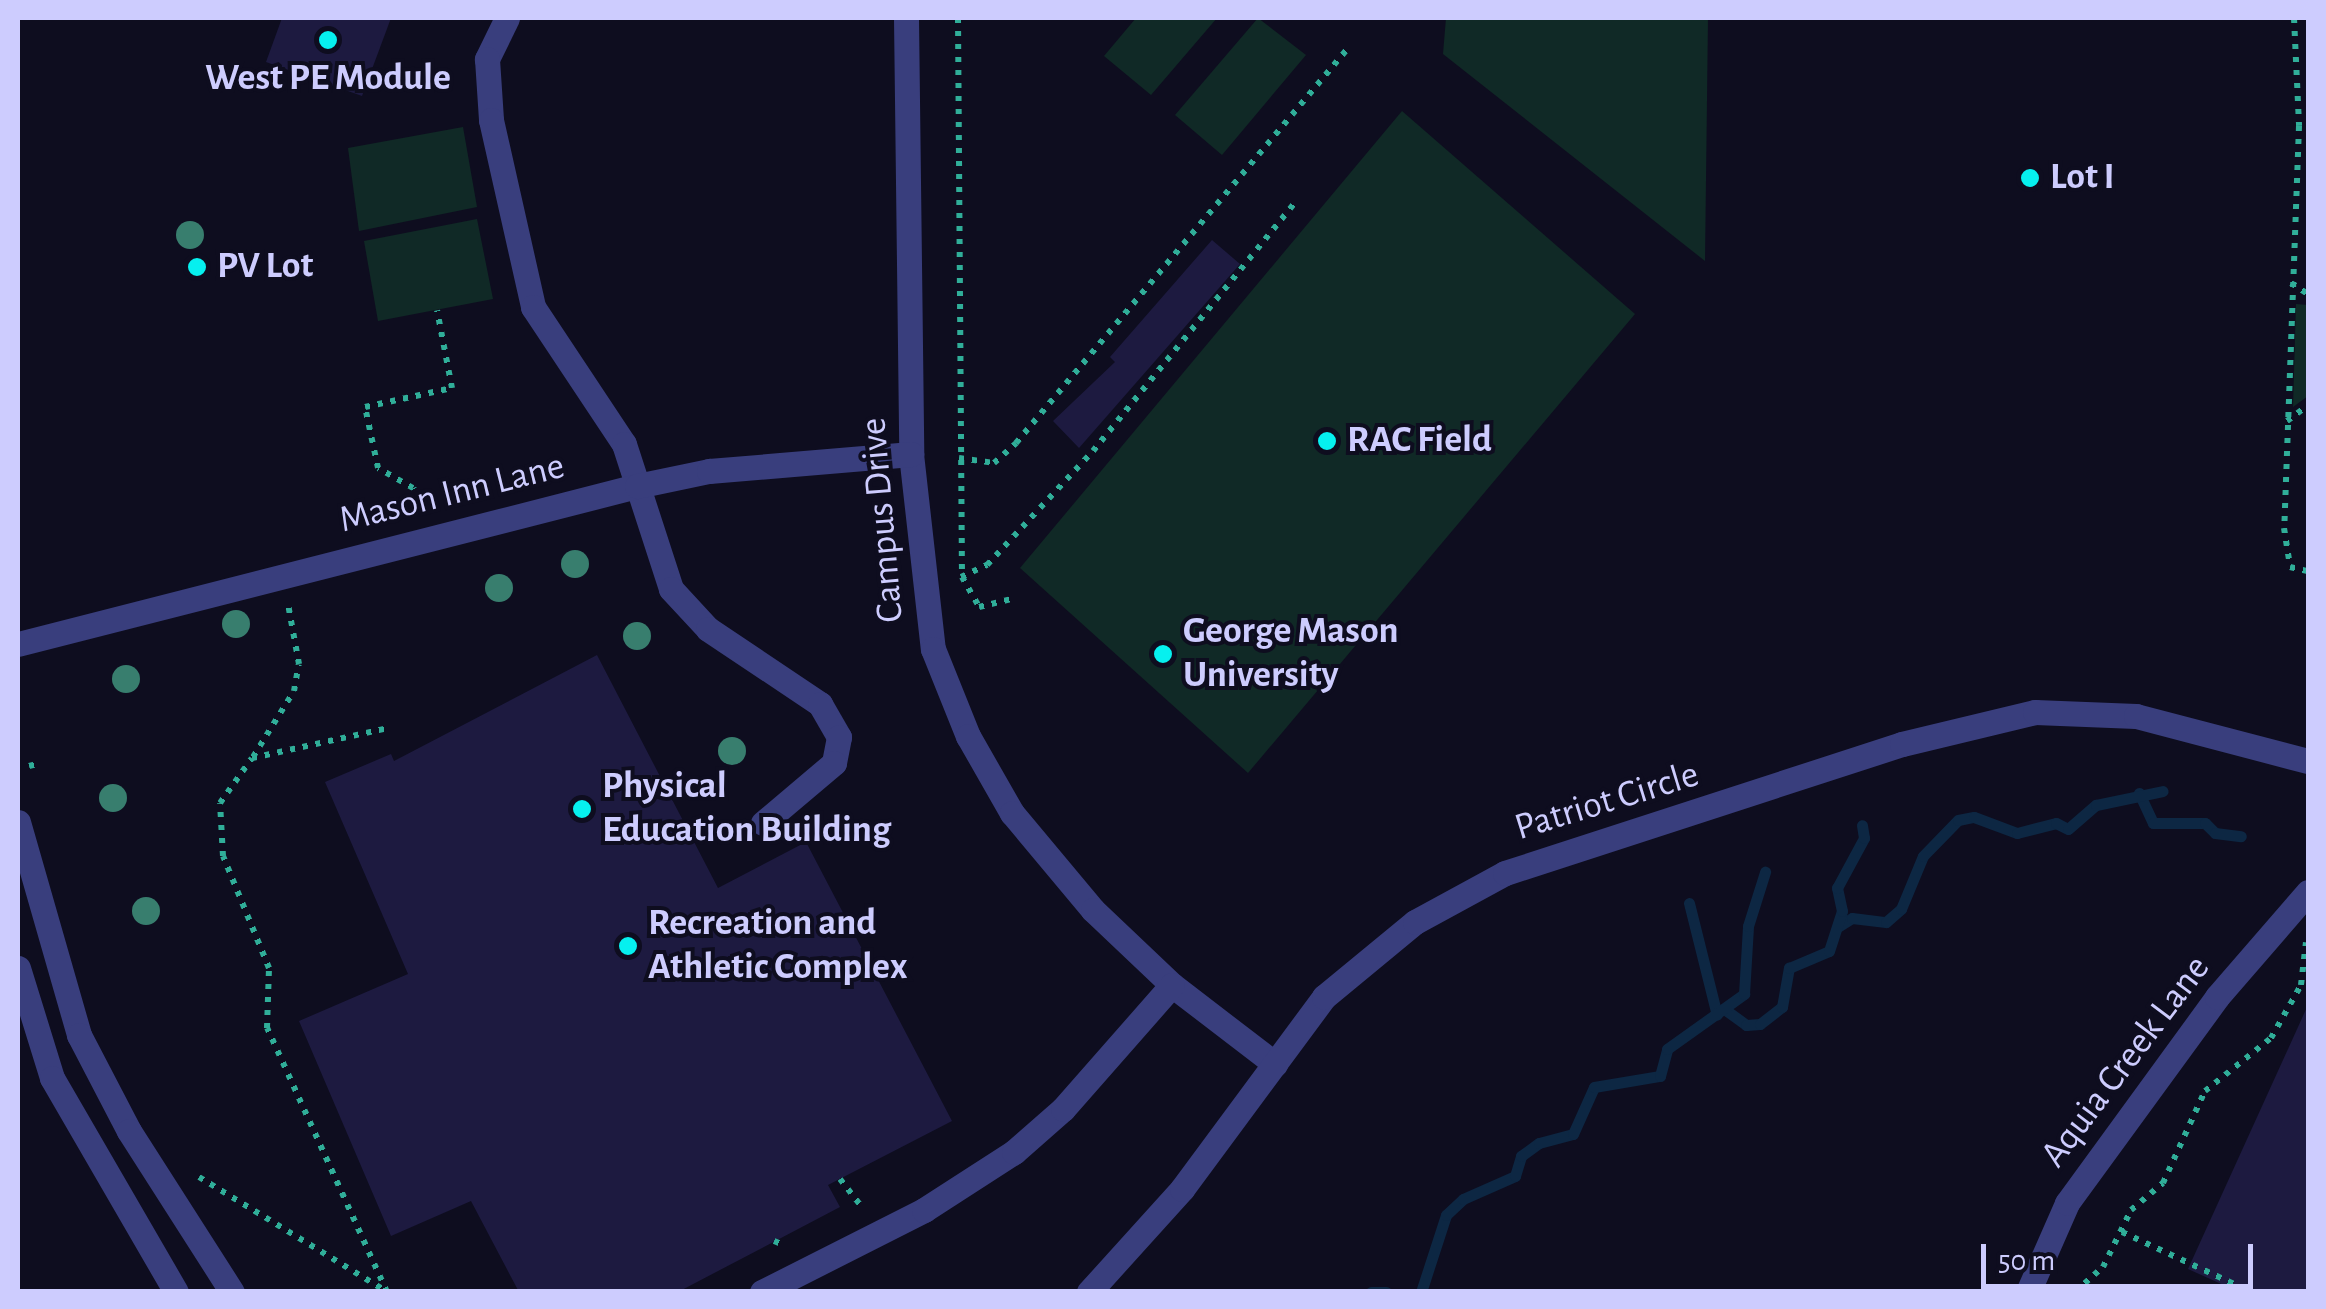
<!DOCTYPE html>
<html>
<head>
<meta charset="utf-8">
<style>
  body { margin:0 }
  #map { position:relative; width:2326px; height:1309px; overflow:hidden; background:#0e0d1f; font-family:"Alegreya Sans",sans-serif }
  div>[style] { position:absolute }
  .green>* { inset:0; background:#102926 }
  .stream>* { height:11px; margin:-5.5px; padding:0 5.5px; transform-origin:5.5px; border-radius:5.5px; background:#0d2743 }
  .building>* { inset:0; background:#1d1a40 }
  .path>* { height:6px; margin-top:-3px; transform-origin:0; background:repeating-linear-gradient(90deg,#30ae99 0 5px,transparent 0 13px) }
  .minor>* { height:25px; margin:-12.5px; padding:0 12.5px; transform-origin:12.5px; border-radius:12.5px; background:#393e7d }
  .trees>* { width:28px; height:28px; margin:-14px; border-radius:50%; background:#387e6e }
  .dots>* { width:28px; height:28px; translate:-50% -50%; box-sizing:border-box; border:5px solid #0e0d1f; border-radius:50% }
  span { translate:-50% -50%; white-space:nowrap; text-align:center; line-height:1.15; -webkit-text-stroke:8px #0e0d1f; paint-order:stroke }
  .poi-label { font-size:38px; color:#cdccfe; font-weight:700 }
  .left { translate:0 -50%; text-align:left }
  .street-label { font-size:38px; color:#cdccfe }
  .frame { position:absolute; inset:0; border:20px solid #cdccfe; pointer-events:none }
  .scale { position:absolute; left:1981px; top:1244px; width:272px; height:45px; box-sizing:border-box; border:5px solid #cdccfe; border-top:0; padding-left:12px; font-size:30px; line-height:35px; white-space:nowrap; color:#cdccfe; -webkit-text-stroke:8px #0e0d1f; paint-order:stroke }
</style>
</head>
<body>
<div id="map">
  <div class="green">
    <div style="clip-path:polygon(1136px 18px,1217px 18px,1151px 95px,1104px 56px)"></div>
    <div style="clip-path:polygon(1258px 18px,1306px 55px,1222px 155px,1175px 115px)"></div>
    <div style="clip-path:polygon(1446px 18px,1708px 18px,1705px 261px,1443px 54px)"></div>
    <div style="clip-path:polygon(1402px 111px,1635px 314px,1248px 773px,1020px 568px)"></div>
    <div style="clip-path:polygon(463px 127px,477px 207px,359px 231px,348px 148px)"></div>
    <div style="clip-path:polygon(477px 219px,493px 299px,378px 321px,364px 241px)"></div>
    <div style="clip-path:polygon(2296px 304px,2308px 305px,2308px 396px,2293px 407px)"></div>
  </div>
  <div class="stream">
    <div style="left:2139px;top:793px;width:33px;rotate:65deg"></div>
    <div style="left:2153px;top:823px;width:52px"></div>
    <div style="left:2205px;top:823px;width:14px;rotate:45deg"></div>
    <div style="left:2215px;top:833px;width:26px;rotate:7deg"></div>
    <div style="left:1689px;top:903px;width:115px;rotate:76deg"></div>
    <div style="left:1839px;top:926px;width:15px;rotate:-32deg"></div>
    <div style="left:1852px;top:918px;width:34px;rotate:7deg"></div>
    <div style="left:1886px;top:922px;width:20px;rotate:-41deg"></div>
    <div style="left:1901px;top:909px;width:57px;rotate:-67.5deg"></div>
    <div style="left:1923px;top:856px;width:50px;rotate:-45.8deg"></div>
    <div style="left:1958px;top:820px;width:16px;rotate:-11deg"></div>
    <div style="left:1974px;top:817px;width:46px;rotate:20.4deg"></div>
    <div style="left:2017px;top:833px;width:40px;rotate:-14.4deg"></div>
    <div style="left:2056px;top:823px;width:13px;rotate:27deg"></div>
    <div style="left:2068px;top:829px;width:37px;rotate:-41deg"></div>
    <div style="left:2096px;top:805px;width:68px;rotate:-11.8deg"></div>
    <div style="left:1727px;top:1011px;width:24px;rotate:36deg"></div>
    <div style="left:1746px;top:1025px;width:14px;rotate:-4deg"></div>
    <div style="left:1760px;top:1024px;width:28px;rotate:-38deg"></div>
    <div style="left:1782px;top:1007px;width:40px;rotate:-80deg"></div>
    <div style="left:1789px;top:968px;width:43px;rotate:-23deg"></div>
    <div style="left:1829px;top:951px;width:42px;rotate:-72deg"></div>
    <div style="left:1842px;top:911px;width:24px;rotate:-102deg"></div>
    <div style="left:1837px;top:888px;width:57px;rotate:-61.6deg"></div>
    <div style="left:1864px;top:838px;width:13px;rotate:-99deg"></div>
    <div style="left:1371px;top:1292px;width:15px"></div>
    <div style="left:1421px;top:1292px;width:81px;rotate:-72deg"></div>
    <div style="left:1446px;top:1215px;width:23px;rotate:-43deg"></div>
    <div style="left:1463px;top:1199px;width:57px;rotate:-23.9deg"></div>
    <div style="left:1515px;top:1176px;width:21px;rotate:-73deg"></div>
    <div style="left:1521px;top:1156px;width:22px;rotate:-36deg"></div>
    <div style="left:1539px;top:1143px;width:35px;rotate:-15deg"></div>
    <div style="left:1573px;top:1134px;width:51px;rotate:-65.9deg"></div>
    <div style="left:1594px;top:1087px;width:67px;rotate:-9.5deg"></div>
    <div style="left:1660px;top:1076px;width:28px;rotate:-75deg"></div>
    <div style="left:1667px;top:1049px;width:95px;rotate:-35.5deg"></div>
    <div style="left:1744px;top:994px;width:68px;rotate:-86.6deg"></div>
    <div style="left:1748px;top:926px;width:57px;rotate:-72.5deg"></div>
  </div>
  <div class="building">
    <div style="clip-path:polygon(282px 18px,391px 18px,362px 96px,266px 62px)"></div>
    <div style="clip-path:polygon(1212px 240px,1240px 264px,1079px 448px,1053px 421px,1115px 362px,1110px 357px)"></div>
    <div style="clip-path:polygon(597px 655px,718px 888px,806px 842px,952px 1121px,828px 1185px,840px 1207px,678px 1292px,519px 1292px,471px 1201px,391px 1236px,299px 1021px,408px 974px,325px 782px,391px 754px,394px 761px)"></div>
    <div style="clip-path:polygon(2308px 1005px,2308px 1292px,2239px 1292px,2188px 1269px)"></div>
  </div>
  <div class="path">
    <div style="left:958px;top:18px;width:559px;rotate:89.59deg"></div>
    <div style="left:962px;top:577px;width:34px;rotate:60deg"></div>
    <div style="left:979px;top:607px;width:36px;rotate:-14deg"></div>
    <div style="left:2294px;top:18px;width:108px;rotate:87.3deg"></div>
    <div style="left:2299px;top:126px;width:402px;rotate:92.1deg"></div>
    <div style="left:2284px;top:528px;width:39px;rotate:81deg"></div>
    <div style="left:2290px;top:567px;width:18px;rotate:13deg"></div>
    <div style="left:2291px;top:283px;width:20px;rotate:33deg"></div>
    <div style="left:2287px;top:421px;width:26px;rotate:-37deg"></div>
    <div style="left:959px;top:458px;width:35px;rotate:8deg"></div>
    <div style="left:994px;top:463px;width:30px;rotate:-42deg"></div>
    <div style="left:1016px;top:443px;width:517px;rotate:-49.94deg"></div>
    <div style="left:426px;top:512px;width:27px;rotate:-118deg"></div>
    <div style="left:413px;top:488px;width:40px;rotate:-150.3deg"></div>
    <div style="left:378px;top:468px;width:62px;rotate:-102deg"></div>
    <div style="left:365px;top:407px;width:89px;rotate:-12.3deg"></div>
    <div style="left:452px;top:388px;width:79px;rotate:-100.9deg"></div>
    <div style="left:961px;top:577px;width:29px;rotate:-25deg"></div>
    <div style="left:987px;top:565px;width:156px;rotate:-47.1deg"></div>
    <div style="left:1093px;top:451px;width:323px;rotate:-50.9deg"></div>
    <div style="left:253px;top:757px;width:78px;rotate:-58.2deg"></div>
    <div style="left:294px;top:691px;width:27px;rotate:-80deg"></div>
    <div style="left:299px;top:664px;width:61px;rotate:-100.4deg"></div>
    <div style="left:29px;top:766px;width:12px;rotate:-14deg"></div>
    <div style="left:199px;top:1177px;width:219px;rotate:31.4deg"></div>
    <div style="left:840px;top:1179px;width:33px;rotate:52deg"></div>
    <div style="left:2122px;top:1232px;width:142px;rotate:24.9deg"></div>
    <div style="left:774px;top:1241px;width:11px;rotate:22deg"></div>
    <div style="left:387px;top:1292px;width:290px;rotate:-114.4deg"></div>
    <div style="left:267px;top:1028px;width:60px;rotate:-88.1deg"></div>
    <div style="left:269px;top:968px;width:121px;rotate:-112.3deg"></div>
    <div style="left:223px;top:856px;width:53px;rotate:-93.2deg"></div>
    <div style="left:220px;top:803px;width:55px;rotate:-54.6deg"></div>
    <div style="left:252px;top:758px;width:140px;rotate:-12.4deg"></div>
    <div style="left:2075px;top:1292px;width:38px;rotate:-42deg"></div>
    <div style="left:2103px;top:1267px;width:64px;rotate:-63.8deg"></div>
    <div style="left:2131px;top:1210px;width:42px;rotate:-40.2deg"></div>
    <div style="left:2163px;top:1183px;width:101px;rotate:-65.5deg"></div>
    <div style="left:2205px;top:1091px;width:85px;rotate:-38.8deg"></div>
    <div style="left:2271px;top:1038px;width:61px;rotate:-60.5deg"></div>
    <div style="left:2301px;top:985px;width:43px;rotate:-83.4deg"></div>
  </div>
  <div class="minor">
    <div style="left:507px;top:18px;width:46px;rotate:116deg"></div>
    <div style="left:487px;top:59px;width:61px;rotate:86.2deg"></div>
    <div style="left:491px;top:120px;width:192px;rotate:77.3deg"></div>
    <div style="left:533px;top:307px;width:164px;rotate:56.4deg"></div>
    <div style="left:624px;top:444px;width:152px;rotate:72deg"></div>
    <div style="left:671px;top:589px;width:54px;rotate:47.2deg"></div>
    <div style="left:708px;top:629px;width:135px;rotate:33.8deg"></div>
    <div style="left:820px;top:704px;width:38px;rotate:60deg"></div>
    <div style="left:839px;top:737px;width:26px;rotate:101deg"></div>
    <div style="left:834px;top:763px;width:93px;rotate:139.8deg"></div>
    <div style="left:906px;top:18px;width:436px;rotate:89.3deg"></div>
    <div style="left:911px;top:454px;width:196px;rotate:83.6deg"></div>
    <div style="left:933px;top:649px;width:94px;rotate:68.1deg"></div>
    <div style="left:968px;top:736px;width:89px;rotate:60.3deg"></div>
    <div style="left:1012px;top:813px;width:126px;rotate:50.1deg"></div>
    <div style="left:1093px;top:910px;width:109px;rotate:43.5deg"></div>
    <div style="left:1172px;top:985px;width:130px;rotate:37.5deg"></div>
    <div style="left:18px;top:644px;width:639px;rotate:-14.32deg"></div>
    <div style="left:637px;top:486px;width:74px;rotate:-11.8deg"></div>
    <div style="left:709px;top:471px;width:203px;rotate:-4.8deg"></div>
    <div style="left:18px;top:822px;width:222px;rotate:74deg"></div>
    <div style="left:79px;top:1035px;width:108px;rotate:62.5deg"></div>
    <div style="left:129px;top:1131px;width:191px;rotate:57.4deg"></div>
    <div style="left:18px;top:968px;width:115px;rotate:72.8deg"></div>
    <div style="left:52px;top:1078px;width:247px;rotate:59.9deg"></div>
    <div style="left:762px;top:1292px;width:182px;rotate:-26.8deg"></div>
    <div style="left:924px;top:1210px;width:107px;rotate:-32.8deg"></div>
    <div style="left:1014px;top:1152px;width:65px;rotate:-41.3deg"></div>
    <div style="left:1063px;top:1109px;width:165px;rotate:-48.7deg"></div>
    <div style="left:1089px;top:1292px;width:139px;rotate:-47.9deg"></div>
    <div style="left:1182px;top:1189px;width:239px;rotate:-53.5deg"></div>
    <div style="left:1324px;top:997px;width:118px;rotate:-39.5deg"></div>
    <div style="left:1415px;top:922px;width:102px;rotate:-28.6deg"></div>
    <div style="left:1505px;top:873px;width:417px;rotate:-18deg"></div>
    <div style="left:1902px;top:744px;width:137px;rotate:-13.5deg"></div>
    <div style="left:2035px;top:712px;width:101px;rotate:2.3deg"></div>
    <div style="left:2136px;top:716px;width:178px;rotate:14.7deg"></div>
    <div style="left:2028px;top:1292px;width:97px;rotate:-66.3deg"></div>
    <div style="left:2067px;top:1203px;width:255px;rotate:-53.9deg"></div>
    <div style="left:2217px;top:997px;width:139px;rotate:-49.1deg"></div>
  </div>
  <div class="trees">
    <div style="left:190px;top:235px"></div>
    <div style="left:575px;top:564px"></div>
    <div style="left:499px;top:588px"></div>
    <div style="left:236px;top:624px"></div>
    <div style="left:637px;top:636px"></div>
    <div style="left:126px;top:679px"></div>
    <div style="left:732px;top:751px"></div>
    <div style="left:113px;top:798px"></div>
    <div style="left:146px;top:911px"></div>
  </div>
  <div class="dots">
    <div style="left:328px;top:40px;background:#06f0ef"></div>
    <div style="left:2030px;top:178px;background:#06f0ef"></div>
    <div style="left:197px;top:267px;background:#06f0ef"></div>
    <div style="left:1327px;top:441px;background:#06f0ef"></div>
    <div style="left:1163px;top:654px;background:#06f0ef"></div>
    <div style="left:582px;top:809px;background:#06f0ef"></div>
    <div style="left:628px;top:946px;background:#06f0ef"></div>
  </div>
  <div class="poi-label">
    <span style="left:328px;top:79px">West PE Module</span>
    <span class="left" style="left:2050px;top:178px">Lot I</span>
    <span class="left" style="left:217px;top:267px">PV Lot</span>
    <span class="left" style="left:1347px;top:441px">RAC Field</span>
    <span class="left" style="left:1183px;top:654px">George Mason<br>University</span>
    <span class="left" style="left:602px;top:809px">Physical<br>Education Building</span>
    <span class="left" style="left:648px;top:946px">Recreation and<br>Athletic Complex</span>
  </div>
  <div class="street-label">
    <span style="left:452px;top:494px;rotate:-14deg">Mason Inn Lane</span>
    <span style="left:883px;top:520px;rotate:-95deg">Campus Drive</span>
    <span style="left:1607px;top:802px;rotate:-17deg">Patriot Circle</span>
    <span style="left:2126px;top:1062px;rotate:-53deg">Aquia Creek Lane</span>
  </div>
  <div class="frame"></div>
  <div class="scale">50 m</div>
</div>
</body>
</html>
